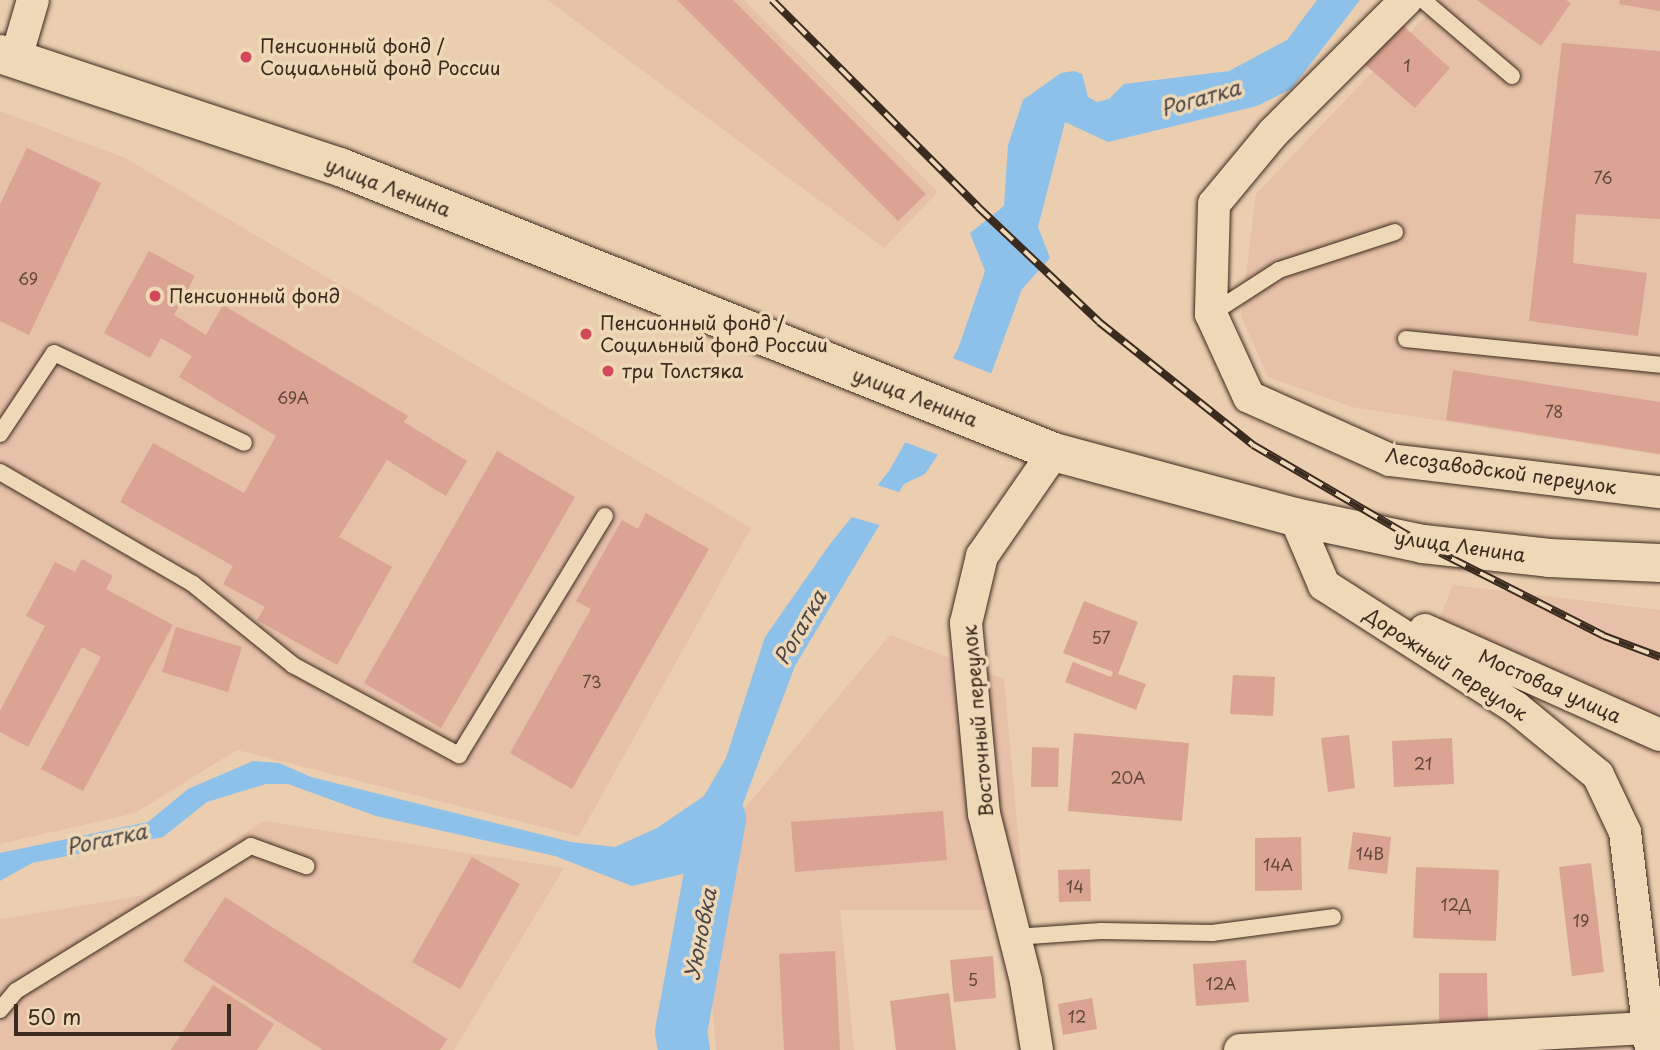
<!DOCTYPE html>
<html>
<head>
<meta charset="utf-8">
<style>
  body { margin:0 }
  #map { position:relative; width:1660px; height:1050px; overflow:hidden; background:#ebcdb0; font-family:"Playpen Sans",sans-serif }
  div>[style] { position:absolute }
  .built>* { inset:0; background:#e6c0a7 }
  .water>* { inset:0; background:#8dc1ea }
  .pier>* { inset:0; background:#ebcdb0 }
  .river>* { height:52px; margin:-26px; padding:0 26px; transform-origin:26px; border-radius:26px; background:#8dc1ea }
  .building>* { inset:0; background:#daa392 }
  .roads { filter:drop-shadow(0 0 2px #3b2a1e) drop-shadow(0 0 2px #3b2a1e) }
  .lane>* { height:16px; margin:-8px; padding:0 8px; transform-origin:8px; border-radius:8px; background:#efd8b7 }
  .street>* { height:32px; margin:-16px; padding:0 16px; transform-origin:16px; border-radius:16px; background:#efd8b7 }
  .primary>* { height:38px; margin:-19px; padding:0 19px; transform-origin:19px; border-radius:19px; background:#efd8b7 }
  .rail>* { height:8px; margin-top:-4px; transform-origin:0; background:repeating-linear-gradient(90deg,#efd8b7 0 16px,#3b2a1e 0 32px); box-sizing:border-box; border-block:2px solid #3b2a1e }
  .dots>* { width:19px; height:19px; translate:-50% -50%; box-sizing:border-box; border:4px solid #efd8b7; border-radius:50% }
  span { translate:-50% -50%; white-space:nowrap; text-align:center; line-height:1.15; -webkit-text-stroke:7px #efd8b7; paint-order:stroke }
  .number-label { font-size:16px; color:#63483b }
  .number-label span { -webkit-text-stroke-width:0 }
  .poi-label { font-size:19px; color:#3b2a1e }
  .left { translate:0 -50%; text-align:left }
  .street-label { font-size:19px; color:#3b2a1e }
  .water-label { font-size:21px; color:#4b4847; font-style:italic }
  .scale { position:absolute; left:14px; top:1004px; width:217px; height:32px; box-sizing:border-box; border:4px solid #3b2a1e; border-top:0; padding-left:9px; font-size:21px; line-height:24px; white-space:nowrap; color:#3b2a1e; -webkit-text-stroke:5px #efd8b7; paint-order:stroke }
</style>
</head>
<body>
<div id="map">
  <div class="built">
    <div style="clip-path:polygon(547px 0,744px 0,938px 192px,884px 248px)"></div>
    <div style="clip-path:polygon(1441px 0,1660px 0,1660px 455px,1352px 407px,1268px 377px,1241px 316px,1256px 194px)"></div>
    <div style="clip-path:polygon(0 111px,125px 158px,751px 528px,579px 836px,237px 750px,135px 813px,0 844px)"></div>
    <div style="clip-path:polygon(1453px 585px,1660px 610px,1660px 760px,1435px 630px)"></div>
    <div style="clip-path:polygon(890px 635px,1004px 679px,1025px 910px,840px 910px,854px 1050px,716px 1050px,709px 967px,730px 826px)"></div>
    <div style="clip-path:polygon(264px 821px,564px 868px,454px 1050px,0 1050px,0 919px,145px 895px)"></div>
  </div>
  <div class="water">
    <div style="clip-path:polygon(1317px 0,1360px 0,1291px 89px,1257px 106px,1108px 142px,1065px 122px,1038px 227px,1050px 258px,1022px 289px,990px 377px,925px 474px,904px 484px,795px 666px,727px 846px,691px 872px,632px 886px,555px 856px,376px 816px,288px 784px,266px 784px,207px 802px,163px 837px,32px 863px,0 881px,0 853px,148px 822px,188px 789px,253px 761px,279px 763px,311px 777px,571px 842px,615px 847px,657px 828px,704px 796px,726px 758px,765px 637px,830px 544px,889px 471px,958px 349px,985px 271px,970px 233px,1004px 206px,1008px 145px,1023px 100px,1061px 73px,1074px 71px,1082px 74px,1088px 97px,1097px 102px,1109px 99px,1124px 84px,1229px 71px,1287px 40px)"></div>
  </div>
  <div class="pier">
    <div style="clip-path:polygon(950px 357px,995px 375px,941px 456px,902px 441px)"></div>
    <div style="clip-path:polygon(874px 484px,902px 493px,883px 526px,848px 516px)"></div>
  </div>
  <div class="river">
    <div style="left:684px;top:1050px;width:18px;rotate:-99deg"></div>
    <div style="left:681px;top:1032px;width:217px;rotate:-79.6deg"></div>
  </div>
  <div class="building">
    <div style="clip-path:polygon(677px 0,733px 0,926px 194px,898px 221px)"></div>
    <div style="clip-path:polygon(1477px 0,1566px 0,1571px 3px,1541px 46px)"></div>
    <div style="clip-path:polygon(1620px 0,1660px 0,1660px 11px,1619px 4px)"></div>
    <div style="clip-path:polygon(1399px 22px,1450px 68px,1415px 108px,1363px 63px)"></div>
    <div style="clip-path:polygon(1562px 43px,1660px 51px,1660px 219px,1576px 214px,1573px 263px,1647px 273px,1638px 336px,1529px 321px)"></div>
    <div style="clip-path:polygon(27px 148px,101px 183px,29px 335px,0 321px,0 204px)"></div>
    <div style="clip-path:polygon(149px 251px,195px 276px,174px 315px,206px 335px,223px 305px,408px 416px,404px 422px,467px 461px,446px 496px,387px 460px,339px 537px,392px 567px,337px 665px,257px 620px,265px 607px,223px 584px,233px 566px,120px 502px,153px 443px,244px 493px,276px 436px,179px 377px,192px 356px,161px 338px,150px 358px,104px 333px)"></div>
    <div style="clip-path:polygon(1453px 370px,1660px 402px,1660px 454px,1446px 420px)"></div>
    <div style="clip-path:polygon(497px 451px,575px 497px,441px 728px,364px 683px)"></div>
    <div style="clip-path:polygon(646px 513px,709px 549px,572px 789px,510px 753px,591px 609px,576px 601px,622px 520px,638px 529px)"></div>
    <div style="clip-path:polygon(82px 559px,113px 576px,106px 589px,173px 625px,83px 791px,41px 769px,101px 657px,82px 647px,28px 747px,0 732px,0 711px,45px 626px,26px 616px,55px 562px,75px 572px)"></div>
    <div style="clip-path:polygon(1084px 601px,1138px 622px,1118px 674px,1146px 684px,1136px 710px,1065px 682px,1073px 662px,1111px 677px,1113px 672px,1063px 653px)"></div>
    <div style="clip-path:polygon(176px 627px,242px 647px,228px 692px,162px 672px)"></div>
    <div style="clip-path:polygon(1233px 675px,1275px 677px,1273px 716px,1230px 714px)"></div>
    <div style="clip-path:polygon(1074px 733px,1189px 743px,1182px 821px,1068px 811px)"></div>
    <div style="clip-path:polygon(1349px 735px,1355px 788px,1328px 792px,1321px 738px)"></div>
    <div style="clip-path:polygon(1452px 738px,1454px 784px,1394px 787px,1392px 741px)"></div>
    <div style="clip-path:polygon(1032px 747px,1059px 748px,1058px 787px,1031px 787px)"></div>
    <div style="clip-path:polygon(943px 811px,947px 860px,795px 872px,791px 822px)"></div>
    <div style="clip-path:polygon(1353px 832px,1391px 837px,1387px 874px,1348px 869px)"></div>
    <div style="clip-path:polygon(1301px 837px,1302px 890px,1255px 891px,1255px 838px)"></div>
    <div style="clip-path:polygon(472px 857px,520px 884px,460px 989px,412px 962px)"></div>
    <div style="clip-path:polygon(1591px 863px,1604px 972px,1572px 976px,1559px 867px)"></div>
    <div style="clip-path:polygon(1416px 867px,1499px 870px,1496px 941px,1413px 938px)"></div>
    <div style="clip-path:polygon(1090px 869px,1091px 901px,1059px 902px,1058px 870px)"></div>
    <div style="clip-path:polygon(225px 897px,447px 1039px,440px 1050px,323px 1050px,183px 961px)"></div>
    <div style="clip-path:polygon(835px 951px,840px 1050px,784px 1050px,779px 954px)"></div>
    <div style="clip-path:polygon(993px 956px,996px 998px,954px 1002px,950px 960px)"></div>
    <div style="clip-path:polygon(1246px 960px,1249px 1002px,1196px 1006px,1193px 964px)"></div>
    <div style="clip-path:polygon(1439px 973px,1487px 973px,1488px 1025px,1439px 1025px)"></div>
    <div style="clip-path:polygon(213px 985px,274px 1024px,257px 1050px,171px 1050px)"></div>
    <div style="clip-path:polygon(949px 993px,956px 1050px,896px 1050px,890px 1001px)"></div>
    <div style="clip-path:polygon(1092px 998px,1097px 1029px,1063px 1035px,1058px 1004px)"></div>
  </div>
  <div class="roads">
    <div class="lane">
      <div style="left:1423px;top:0;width:117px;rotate:40.5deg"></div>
      <div style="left:1211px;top:314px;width:81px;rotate:-32.9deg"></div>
      <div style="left:1279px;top:270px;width:122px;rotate:-18.1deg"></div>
      <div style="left:1406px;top:339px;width:255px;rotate:5.8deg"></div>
      <div style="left:0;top:434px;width:97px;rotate:-56.3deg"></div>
      <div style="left:54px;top:353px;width:210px;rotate:25.3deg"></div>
      <div style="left:0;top:472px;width:223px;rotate:30.1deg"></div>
      <div style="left:193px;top:584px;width:129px;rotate:39deg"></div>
      <div style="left:293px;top:665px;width:189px;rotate:28.5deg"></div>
      <div style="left:459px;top:755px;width:280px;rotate:-58.6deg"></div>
      <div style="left:1015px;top:937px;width:86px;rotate:-4deg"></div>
      <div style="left:1101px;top:931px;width:111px;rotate:1deg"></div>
      <div style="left:1212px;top:933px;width:122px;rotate:-7.5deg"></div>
      <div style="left:0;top:1010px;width:25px;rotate:-50deg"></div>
      <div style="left:16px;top:991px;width:276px;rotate:-31.7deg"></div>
      <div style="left:251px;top:846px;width:59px;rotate:20deg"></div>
    </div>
    <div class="street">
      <div style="left:1406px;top:0;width:188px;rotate:135deg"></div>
      <div style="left:1273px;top:133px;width:92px;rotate:129.7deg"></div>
      <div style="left:1214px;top:204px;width:110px;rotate:91.6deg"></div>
      <div style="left:1211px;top:314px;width:91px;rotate:65.4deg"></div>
      <div style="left:1249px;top:397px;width:154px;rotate:24.1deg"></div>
      <div style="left:1390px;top:460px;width:272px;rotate:6.8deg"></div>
      <div style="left:16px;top:58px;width:60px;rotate:-73.7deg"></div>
      <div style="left:1295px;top:517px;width:74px;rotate:66.9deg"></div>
      <div style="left:1324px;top:585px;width:227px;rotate:32.6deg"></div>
      <div style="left:1515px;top:707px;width:107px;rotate:39.3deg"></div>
      <div style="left:1598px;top:775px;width:63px;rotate:64.7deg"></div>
      <div style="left:1625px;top:832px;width:220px;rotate:83.2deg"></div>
      <div style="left:1425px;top:630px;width:257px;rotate:24.1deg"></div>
      <div style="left:1037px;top:1050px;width:70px;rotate:-99.1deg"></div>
      <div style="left:1026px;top:981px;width:172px;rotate:-104.1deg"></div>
      <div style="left:984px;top:814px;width:192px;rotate:-95.4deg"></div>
      <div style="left:966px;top:623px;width:69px;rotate:-76.6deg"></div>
      <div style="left:982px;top:556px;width:126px;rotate:-55.3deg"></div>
      <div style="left:1240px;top:1050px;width:410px;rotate:-3.1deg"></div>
    </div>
    <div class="primary">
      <div style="left:0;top:54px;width:358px;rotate:18.4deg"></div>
      <div style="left:340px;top:167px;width:769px;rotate:21.76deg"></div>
      <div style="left:1054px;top:452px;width:250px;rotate:15.1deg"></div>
      <div style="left:1295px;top:517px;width:131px;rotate:11.9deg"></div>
      <div style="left:1423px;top:544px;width:127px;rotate:6.3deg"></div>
      <div style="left:1549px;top:558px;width:111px;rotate:2.6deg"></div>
    </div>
  </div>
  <div class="rail">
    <div style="left:772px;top:0;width:292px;rotate:45.1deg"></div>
    <div style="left:978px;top:207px;width:167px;rotate:43.5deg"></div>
    <div style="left:1099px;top:322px;width:197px;rotate:38.6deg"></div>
    <div style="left:1253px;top:445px;width:197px;rotate:30.2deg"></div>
    <div style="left:1423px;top:544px;width:203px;rotate:26.9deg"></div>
    <div style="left:1604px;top:636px;width:60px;rotate:20.6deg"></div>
  </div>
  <div class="dots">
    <div style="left:246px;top:57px;background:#d1495b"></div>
    <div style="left:155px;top:296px;background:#d1495b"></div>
    <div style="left:586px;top:334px;background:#d1495b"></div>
    <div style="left:608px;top:371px;background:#d1495b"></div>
  </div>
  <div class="number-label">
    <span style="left:1407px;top:65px">1</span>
    <span style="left:1603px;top:177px">76</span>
    <span style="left:28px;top:278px">69</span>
    <span style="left:293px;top:397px">69А</span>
    <span style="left:1554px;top:411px">78</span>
    <span style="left:1101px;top:637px">57</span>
    <span style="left:592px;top:681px">73</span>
    <span style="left:1423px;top:763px">21</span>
    <span style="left:1128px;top:777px">20А</span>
    <span style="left:1370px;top:853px">14В</span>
    <span style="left:1278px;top:864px">14А</span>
    <span style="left:1075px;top:886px">14</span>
    <span style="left:1456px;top:904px">12Д</span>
    <span style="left:1581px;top:920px">19</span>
    <span style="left:973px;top:979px">5</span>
    <span style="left:1221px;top:983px">12А</span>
    <span style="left:1077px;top:1016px">12</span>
  </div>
  <div class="poi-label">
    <span class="left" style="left:260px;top:57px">Пенсионный фонд /<br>Социальный фонд России</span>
    <span class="left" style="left:169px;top:296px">Пенсионный фонд</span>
    <span class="left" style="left:600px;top:334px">Пенсионный фонд /<br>Социльный фонд России</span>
    <span class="left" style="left:622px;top:371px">три Толстяка</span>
  </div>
  <div class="street-label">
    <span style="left:388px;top:187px;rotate:21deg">улица Ленина</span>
    <span style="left:915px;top:397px;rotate:21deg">улица Ленина</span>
    <span style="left:1501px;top:471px;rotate:8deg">Лесозаводской переулок</span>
    <span style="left:1460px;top:546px;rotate:8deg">улица Ленина</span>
    <span style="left:1446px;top:664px;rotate:33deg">Дорожный переулок</span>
    <span style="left:1550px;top:686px;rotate:24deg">Мостовая улица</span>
    <span style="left:978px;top:721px;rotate:-95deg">Восточный переулок</span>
  </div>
  <div class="water-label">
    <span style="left:1200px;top:97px;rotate:-16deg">Рогатка</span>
    <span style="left:799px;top:627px;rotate:-60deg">Рогатка</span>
    <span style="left:106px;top:838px;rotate:-12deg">Рогатка</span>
    <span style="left:699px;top:934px;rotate:-79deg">Уюновка</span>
  </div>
  <div class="scale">50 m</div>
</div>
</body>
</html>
